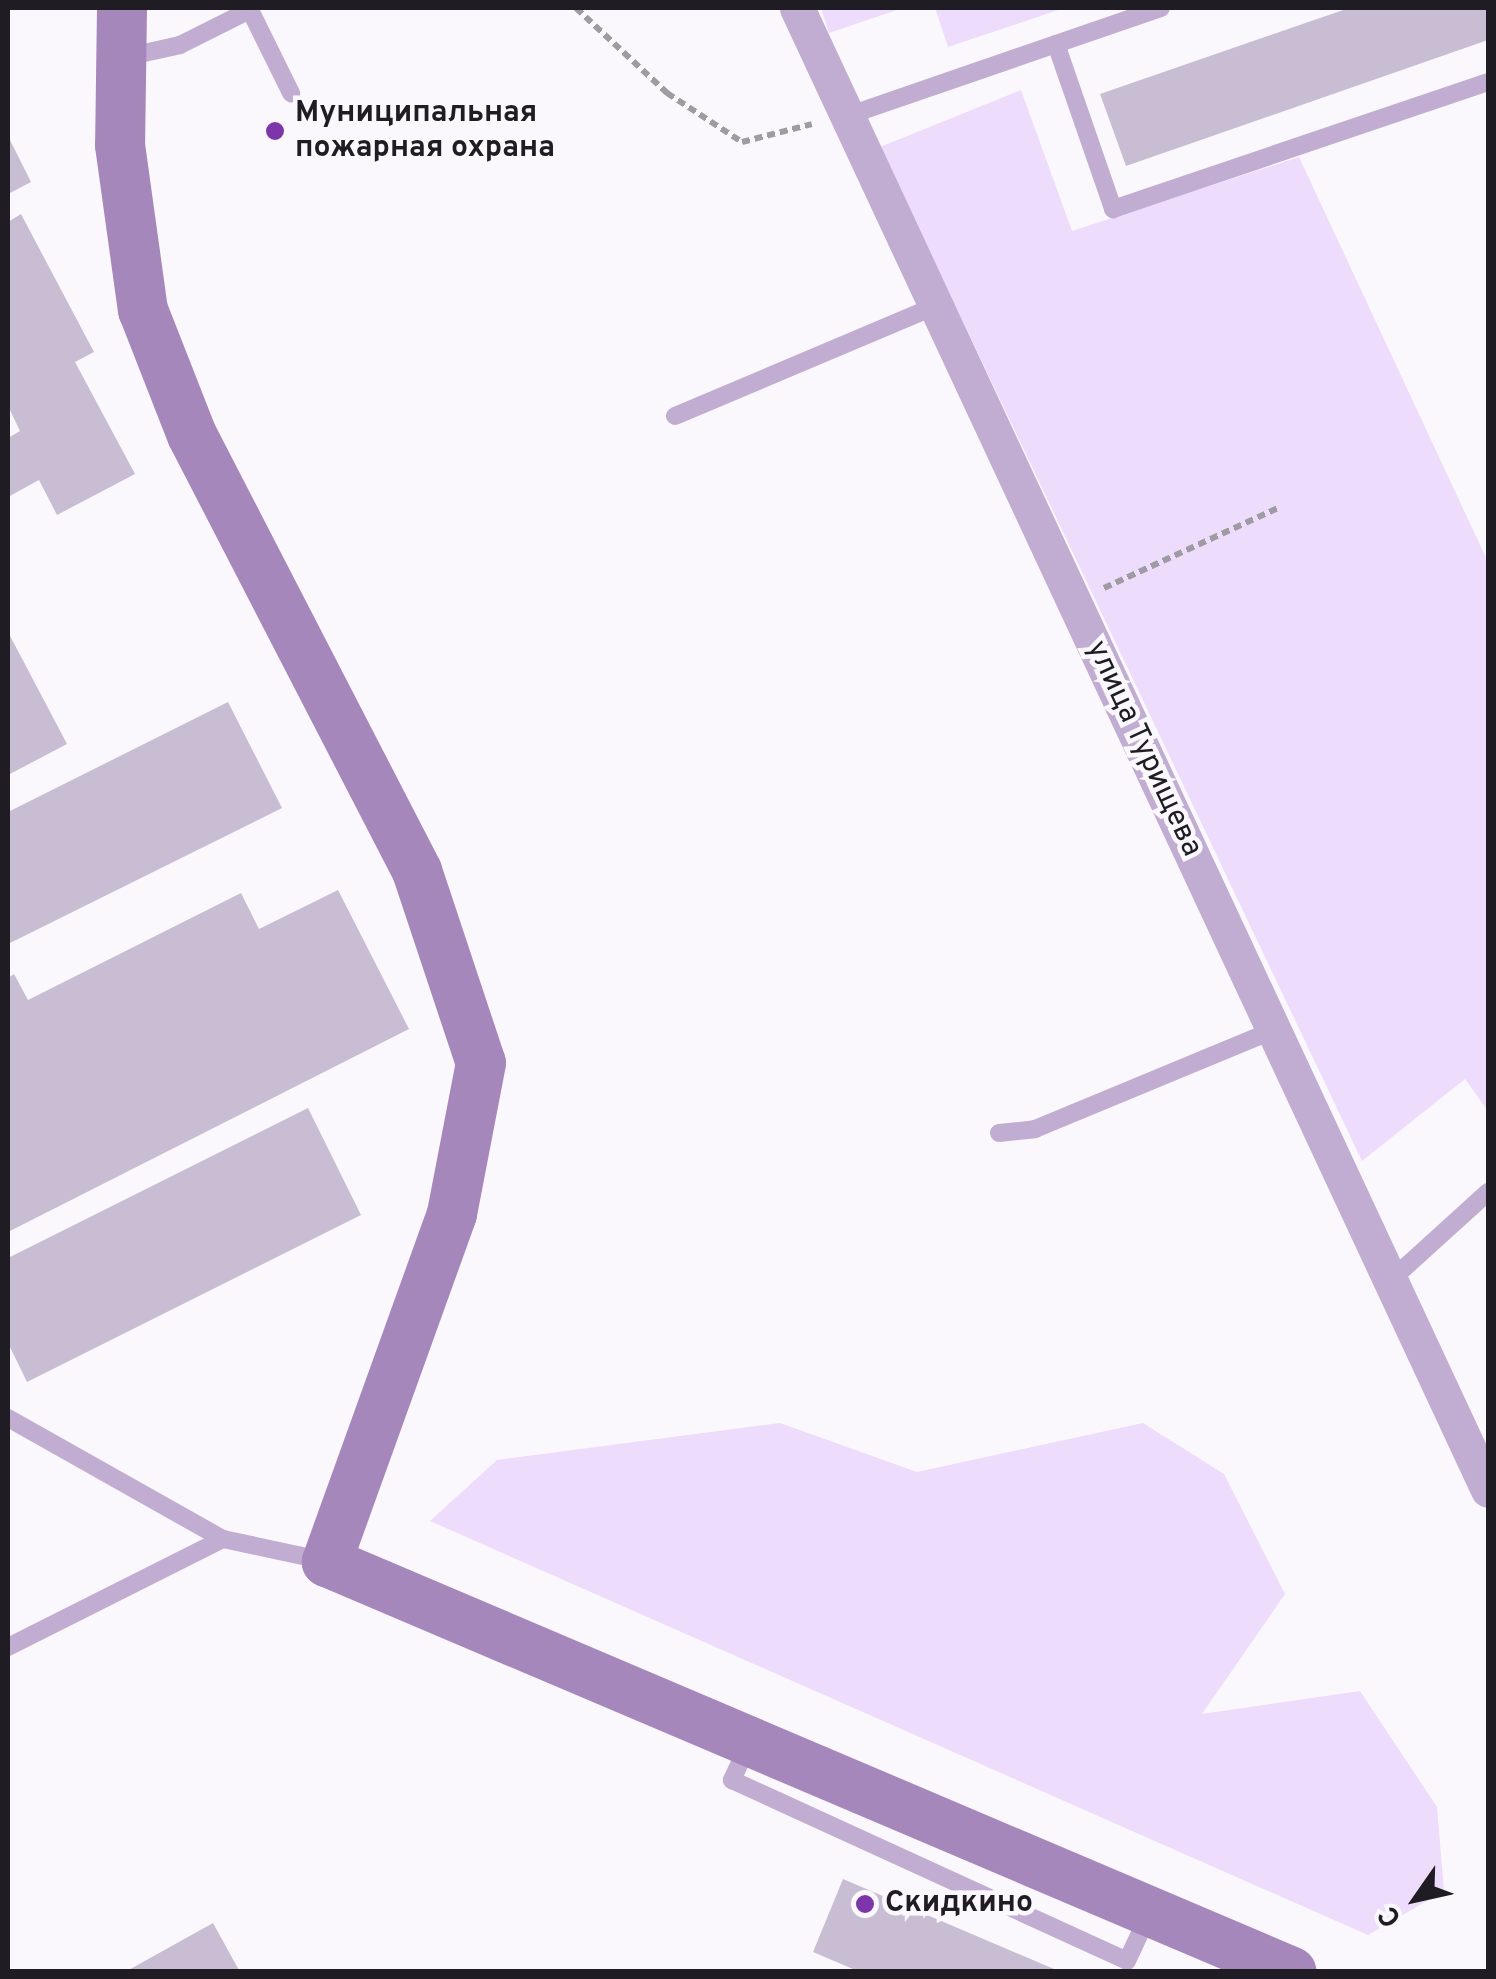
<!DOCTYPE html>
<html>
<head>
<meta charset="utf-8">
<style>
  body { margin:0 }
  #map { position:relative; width:1496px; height:1979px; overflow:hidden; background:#fbf8fd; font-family:Overpass,sans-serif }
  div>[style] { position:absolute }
  .green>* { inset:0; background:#eddcfb }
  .building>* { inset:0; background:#c8bdd2 }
  .path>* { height:6px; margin-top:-3px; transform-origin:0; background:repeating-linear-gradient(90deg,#9f9ba2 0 8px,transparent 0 13px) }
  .lane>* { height:18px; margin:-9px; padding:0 9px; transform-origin:9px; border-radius:9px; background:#c1add1 }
  .street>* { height:35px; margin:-17.5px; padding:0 17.5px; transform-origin:17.5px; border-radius:17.5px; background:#c1add1 }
  .secondary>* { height:50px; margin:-25px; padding:0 25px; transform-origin:25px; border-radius:25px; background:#a587bc }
  .dots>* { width:28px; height:28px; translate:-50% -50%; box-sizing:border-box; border:5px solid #fbf8fd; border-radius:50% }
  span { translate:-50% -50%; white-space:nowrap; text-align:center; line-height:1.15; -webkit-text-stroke:9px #fbf8fd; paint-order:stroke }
  .poi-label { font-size:30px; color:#201c24; font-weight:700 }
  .left { translate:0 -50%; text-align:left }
  .street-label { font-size:30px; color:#201c24 }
  .frame { position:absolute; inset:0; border:10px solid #201c24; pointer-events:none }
  .north { position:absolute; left:1366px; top:1849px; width:100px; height:100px; -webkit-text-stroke:8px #fbf8fd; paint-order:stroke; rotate:236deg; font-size:28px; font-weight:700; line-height:40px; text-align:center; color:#201c24 }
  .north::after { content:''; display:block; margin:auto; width:35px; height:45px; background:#201c24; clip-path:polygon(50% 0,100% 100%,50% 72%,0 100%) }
</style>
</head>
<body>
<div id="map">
  <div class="green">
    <div style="clip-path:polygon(821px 8px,903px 8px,829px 33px)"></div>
    <div style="clip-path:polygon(935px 8px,1064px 8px,948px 47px)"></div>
    <div style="clip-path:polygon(1021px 90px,1072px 231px,1299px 157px,1488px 562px,1488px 1111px,1465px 1079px,1362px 1161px,880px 147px)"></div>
    <div style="clip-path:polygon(780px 1423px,917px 1472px,1143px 1423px,1224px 1474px,1285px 1594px,1202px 1714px,1360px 1691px,1437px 1807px,1444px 1891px,1368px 1935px,430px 1521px,497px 1460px)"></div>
  </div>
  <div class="building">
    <div style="clip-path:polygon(1349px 8px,1488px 8px,1488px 40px,1126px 166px,1100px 94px)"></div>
    <div style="clip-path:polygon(8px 136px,31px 182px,8px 194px)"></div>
    <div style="clip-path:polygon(21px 214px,94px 352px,75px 362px,135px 474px,57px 515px,39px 480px,8px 497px,8px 438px,20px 431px,8px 406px,8px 222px)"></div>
    <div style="clip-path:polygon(8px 632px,67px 744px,8px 775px)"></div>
    <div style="clip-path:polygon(228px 702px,282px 808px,8px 944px,8px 812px)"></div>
    <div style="clip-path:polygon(338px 890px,409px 1029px,8px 1232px,8px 978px,14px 974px,28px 1000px,241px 893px,259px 929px)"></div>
    <div style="clip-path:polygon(308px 1108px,361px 1215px,27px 1382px,8px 1343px,8px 1258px)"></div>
    <div style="clip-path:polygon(843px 1879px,1061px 1972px,860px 1972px,813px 1952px)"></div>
    <div style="clip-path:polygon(213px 1923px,240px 1972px,125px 1972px)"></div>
  </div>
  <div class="path">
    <div style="left:576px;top:8px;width:125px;rotate:43deg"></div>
    <div style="left:667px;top:93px;width:90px;rotate:33.2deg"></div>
    <div style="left:742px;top:142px;width:72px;rotate:-14.4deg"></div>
    <div style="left:1104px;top:588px;width:194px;rotate:-24.7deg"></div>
  </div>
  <div class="lane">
    <div style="left:1056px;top:44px;width:175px;rotate:70.9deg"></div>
    <div style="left:1113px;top:209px;width:396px;rotate:-18.7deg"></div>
    <div style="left:126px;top:57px;width:55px;rotate:-12.5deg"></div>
    <div style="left:180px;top:45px;width:78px;rotate:-26.6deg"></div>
    <div style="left:250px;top:10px;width:93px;rotate:63.7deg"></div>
    <div style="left:847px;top:116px;width:332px;rotate:-19deg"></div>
    <div style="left:675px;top:416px;width:283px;rotate:-22.9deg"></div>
    <div style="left:999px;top:1133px;width:36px;rotate:-6deg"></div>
    <div style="left:1035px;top:1129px;width:259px;rotate:-22.5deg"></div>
    <div style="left:1391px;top:1280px;width:131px;rotate:-42.2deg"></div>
    <div style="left:8px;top:1418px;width:247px;rotate:29.4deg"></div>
    <div style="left:223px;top:1539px;width:105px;rotate:12.1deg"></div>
    <div style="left:8px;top:1647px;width:241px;rotate:-26.7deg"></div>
    <div style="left:749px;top:1743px;width:41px;rotate:114.7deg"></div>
    <div style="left:732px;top:1780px;width:434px;rotate:24.6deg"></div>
    <div style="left:1127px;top:1961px;width:50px;rotate:-65deg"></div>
  </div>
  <div class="street">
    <div style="left:797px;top:8px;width:1635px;rotate:65deg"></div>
  </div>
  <div class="secondary">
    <div style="left:122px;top:8px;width:137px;rotate:90.8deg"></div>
    <div style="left:120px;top:145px;width:167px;rotate:82.1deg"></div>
    <div style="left:143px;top:310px;width:134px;rotate:68.6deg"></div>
    <div style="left:192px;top:435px;width:491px;rotate:62.7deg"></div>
    <div style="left:417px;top:871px;width:202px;rotate:71.6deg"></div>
    <div style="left:481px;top:1063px;width:154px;rotate:100.9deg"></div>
    <div style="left:452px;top:1214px;width:370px;rotate:109.8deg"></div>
    <div style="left:327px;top:1562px;width:1048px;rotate:23.02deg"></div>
  </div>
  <div class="dots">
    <div style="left:275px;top:131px;background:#7d36a9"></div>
    <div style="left:865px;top:1904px;background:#7d36a9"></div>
  </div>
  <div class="poi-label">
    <span class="left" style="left:295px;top:131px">Муниципальная<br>пожарная охрана</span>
    <span class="left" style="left:885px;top:1904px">Скидкино</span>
  </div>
  <div class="street-label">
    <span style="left:1143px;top:749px;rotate:65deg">улица Турищева</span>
  </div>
  <div class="frame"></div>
  <div class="north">С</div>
</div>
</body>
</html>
